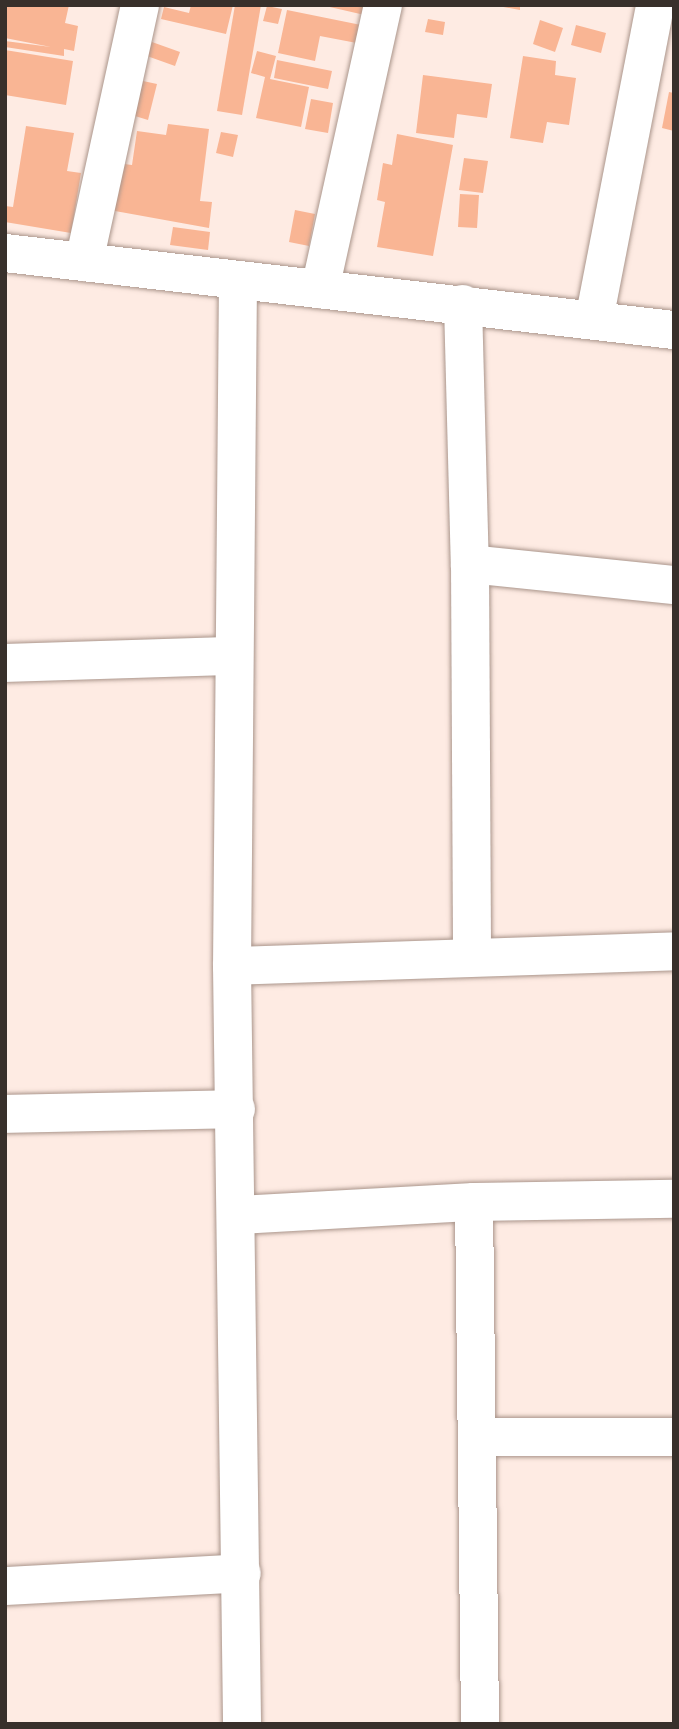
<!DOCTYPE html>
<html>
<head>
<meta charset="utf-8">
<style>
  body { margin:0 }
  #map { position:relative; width:679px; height:1729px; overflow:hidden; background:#feebe3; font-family:Mulish,sans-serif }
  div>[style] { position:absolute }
  .building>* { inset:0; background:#f9b594 }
  .roads { filter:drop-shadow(0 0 2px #aa958b) drop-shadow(0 0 2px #aa958b) }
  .minor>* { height:38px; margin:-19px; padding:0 19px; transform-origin:19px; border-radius:19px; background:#fff }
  span { translate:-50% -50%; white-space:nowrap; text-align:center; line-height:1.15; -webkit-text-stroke:5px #feebe3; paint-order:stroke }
  .frame { position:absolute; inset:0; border:7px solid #38302b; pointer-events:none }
</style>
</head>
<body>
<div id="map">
  <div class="building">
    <div style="clip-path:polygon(5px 5px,69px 5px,65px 23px,78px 26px,74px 51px,64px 49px,64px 56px,5px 47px,5px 41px,51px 47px,5px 38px)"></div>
    <div style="clip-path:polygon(191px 5px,233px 5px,226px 34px,161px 19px,164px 7px,189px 13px)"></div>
    <div style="clip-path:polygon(235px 5px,261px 5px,242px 115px,217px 111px)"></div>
    <div style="clip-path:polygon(321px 5px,371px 5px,369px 16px)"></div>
    <div style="clip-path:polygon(493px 5px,520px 5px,520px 10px)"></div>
    <div style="clip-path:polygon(267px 6px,282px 9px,278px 24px,263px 21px)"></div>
    <div style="clip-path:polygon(287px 10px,366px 26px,362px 44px,320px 36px,315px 61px,278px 53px)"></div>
    <div style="clip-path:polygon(428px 19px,445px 22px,443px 35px,425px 32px)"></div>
    <div style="clip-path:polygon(540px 20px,563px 28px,555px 52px,533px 44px)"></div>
    <div style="clip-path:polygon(576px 25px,606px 33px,601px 53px,571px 45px)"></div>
    <div style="clip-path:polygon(152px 42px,180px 52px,175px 66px,147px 56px)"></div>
    <div style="clip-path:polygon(5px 50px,73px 61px,66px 105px,5px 95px)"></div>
    <div style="clip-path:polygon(257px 51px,276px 56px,270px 79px,309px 87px,301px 127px,256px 118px,265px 77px,251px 73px)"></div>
    <div style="clip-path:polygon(523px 56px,556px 61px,555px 75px,576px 78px,569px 125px,547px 122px,543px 143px,510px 138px)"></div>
    <div style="clip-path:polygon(277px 60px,332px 71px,328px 89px,274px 78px)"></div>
    <div style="clip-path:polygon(423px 75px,492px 84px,487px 118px,457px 114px,454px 138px,416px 133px)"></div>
    <div style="clip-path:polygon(143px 81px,157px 84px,148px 120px,135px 116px)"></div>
    <div style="clip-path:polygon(669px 92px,674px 93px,674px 131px,662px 128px)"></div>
    <div style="clip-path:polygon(311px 99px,333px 103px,328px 133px,305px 129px)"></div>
    <div style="clip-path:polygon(168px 124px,209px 129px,200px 201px,212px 202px,209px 228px,104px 209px,109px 162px,132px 165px,137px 131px,166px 135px)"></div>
    <div style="clip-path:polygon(26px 126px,74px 133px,67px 171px,81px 173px,71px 233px,5px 222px,5px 206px,13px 207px)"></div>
    <div style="clip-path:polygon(221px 132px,238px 135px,233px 157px,216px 153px)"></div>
    <div style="clip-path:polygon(397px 134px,453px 145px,433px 256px,377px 247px,385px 202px,377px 200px,383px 163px,392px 165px)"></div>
    <div style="clip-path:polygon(464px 158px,488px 161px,483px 193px,459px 190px)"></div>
    <div style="clip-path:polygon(460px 194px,479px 195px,477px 228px,458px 227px)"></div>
    <div style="clip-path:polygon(295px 210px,315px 214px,309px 246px,289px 242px)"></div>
    <div style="clip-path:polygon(173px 227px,210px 232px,208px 250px,170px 245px)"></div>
  </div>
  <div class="roads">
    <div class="minor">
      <div style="left:5px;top:253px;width:673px;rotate:6.57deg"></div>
      <div style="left:84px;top:262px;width:263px;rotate:-77.7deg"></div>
      <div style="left:238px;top:280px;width:686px;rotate:90.5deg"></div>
      <div style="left:232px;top:966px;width:758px;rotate:89.24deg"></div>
      <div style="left:320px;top:289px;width:291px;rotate:-77.5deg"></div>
      <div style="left:463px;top:304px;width:260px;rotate:88.5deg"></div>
      <div style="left:470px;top:564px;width:205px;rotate:5.9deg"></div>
      <div style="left:594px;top:320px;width:321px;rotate:-79deg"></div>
      <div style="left:470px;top:564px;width:393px;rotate:89.7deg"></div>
      <div style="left:5px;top:663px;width:228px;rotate:-1.8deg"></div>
      <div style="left:232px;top:966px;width:442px;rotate:-1.9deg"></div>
      <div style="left:5px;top:1114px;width:231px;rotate:-1.2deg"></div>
      <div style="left:474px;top:1202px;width:522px;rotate:89.34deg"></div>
      <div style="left:239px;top:1215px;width:235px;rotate:-3.2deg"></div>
      <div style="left:474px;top:1202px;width:200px;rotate:-0.9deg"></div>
      <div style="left:479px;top:1437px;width:195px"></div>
      <div style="left:5px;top:1586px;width:237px;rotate:-3.1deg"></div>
    </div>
  </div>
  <div class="frame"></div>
</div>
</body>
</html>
